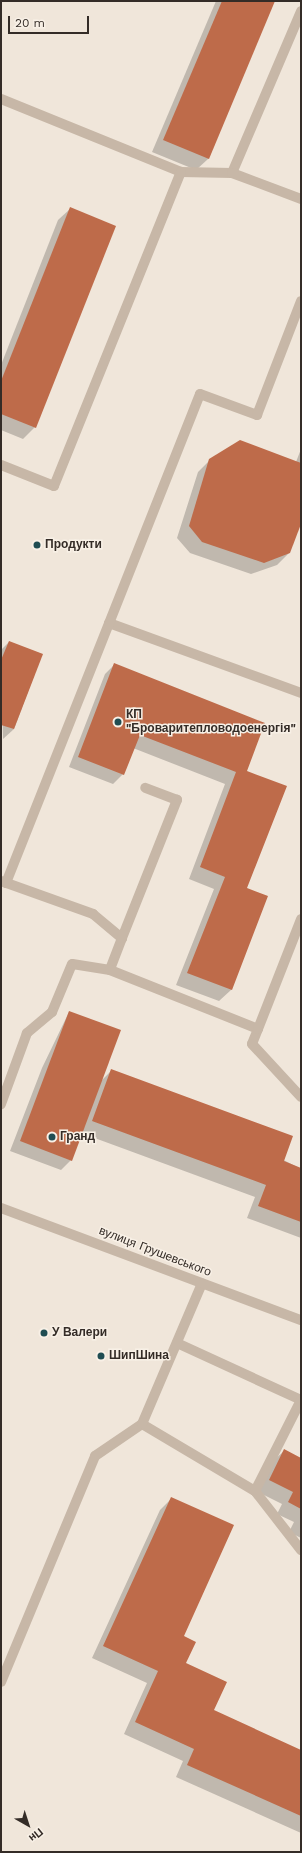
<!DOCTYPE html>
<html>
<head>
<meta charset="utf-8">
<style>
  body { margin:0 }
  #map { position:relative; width:302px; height:1853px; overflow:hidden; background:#f0e6da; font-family:"Work Sans",sans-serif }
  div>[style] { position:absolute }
  .shadow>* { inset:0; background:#0003 }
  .building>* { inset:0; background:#be6b4a }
  .lane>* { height:10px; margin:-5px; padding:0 5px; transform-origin:5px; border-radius:5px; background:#c7b7a7 }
  .street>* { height:10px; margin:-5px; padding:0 5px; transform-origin:5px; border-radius:5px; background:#c7b7a7 }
  .dots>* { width:11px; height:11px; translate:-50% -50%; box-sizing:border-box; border:2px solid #f8f0e6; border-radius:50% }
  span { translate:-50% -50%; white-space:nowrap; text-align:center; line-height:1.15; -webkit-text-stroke:3px #f8f0e6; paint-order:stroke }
  .poi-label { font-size:12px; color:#342c27; font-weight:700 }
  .left { translate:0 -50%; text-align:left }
  .street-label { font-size:12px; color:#342c27 }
  .frame { position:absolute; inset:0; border:2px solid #342c27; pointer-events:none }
  .north { position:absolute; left:8px; top:1805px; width:40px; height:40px; -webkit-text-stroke:3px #f8f0e6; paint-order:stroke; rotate:141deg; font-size:11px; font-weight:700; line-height:16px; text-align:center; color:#342c27 }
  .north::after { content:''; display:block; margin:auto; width:14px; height:18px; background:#342c27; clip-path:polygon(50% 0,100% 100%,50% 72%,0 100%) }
  .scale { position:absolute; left:8px; top:16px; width:81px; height:18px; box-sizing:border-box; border:2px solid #342c27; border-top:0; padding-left:5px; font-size:12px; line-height:14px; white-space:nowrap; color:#342c27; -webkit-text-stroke:3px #f8f0e6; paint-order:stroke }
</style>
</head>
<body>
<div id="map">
  <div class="shadow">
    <div style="clip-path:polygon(216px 1px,274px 1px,208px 159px,196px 170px,152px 152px)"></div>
    <div style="clip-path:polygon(70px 209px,35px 427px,23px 439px,1px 430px,1px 365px,58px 220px)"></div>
    <div style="clip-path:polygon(301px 449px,301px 521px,289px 553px,277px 565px,251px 574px,190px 553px,177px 538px,198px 472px,210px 460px,296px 462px)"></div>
    <div style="clip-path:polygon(9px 642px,42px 654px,14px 729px,3px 739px,1px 650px)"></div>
    <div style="clip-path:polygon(115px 664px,245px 771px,246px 888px,231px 990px,219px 1001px,176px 985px,214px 889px,189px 879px,225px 784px,133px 748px,123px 774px,113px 784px,69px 767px,105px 674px)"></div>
    <div style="clip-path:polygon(69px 1012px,101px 1081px,111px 1071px,301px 1169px,301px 1238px,247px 1218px,255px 1197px,81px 1133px,71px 1160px,61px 1170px,10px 1151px,42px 1068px)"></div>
    <div style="clip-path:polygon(284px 1451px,301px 1459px,301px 1538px,289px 1532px,294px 1522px,277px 1514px,282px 1504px,258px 1492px,272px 1462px)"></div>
    <div style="clip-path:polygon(172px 1498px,185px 1664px,213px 1711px,301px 1751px,301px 1833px,176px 1777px,183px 1761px,124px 1734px,147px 1683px,92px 1658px,160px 1510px)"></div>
  </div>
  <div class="building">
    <div style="clip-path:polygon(222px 1px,275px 1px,209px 159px,163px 140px)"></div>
    <div style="clip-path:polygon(70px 207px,116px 226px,36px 428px,1px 414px,1px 381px)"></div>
    <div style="clip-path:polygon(240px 440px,301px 463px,301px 524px,290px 553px,264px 563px,202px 542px,189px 526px,209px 459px)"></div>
    <div style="clip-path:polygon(9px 641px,43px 654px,14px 729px,1px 725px,1px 660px)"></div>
    <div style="clip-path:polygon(114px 663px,265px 723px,247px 771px,287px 786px,247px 888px,268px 896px,232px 990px,187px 973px,225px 877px,200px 867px,236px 772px,140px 735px,124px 775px,78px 757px)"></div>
    <div style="clip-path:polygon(69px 1011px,121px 1030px,72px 1161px,20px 1141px)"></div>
    <div style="clip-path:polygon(111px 1069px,293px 1136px,284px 1161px,301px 1168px,301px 1222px,258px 1206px,266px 1185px,92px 1121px)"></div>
    <div style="clip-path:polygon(284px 1449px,301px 1458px,301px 1509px,288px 1502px,293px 1492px,269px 1480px)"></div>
    <div style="clip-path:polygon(171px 1497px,234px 1525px,184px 1636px,196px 1642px,186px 1663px,227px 1682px,214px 1710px,301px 1750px,301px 1816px,187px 1765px,194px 1749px,135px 1722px,158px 1671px,103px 1646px)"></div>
  </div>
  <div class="lane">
    <div style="left:1px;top:99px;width:194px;rotate:22.1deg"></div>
    <div style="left:181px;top:172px;width:51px;rotate:1.1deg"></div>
    <div style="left:232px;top:173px;width:176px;rotate:-66.9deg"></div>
    <div style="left:232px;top:173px;width:74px;rotate:20.6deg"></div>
    <div style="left:1px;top:465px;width:57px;rotate:21.6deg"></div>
    <div style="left:54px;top:486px;width:339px;rotate:-68deg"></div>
    <div style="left:109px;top:623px;width:204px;rotate:20deg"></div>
    <div style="left:1px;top:881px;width:98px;rotate:19.7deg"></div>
    <div style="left:93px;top:914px;width:38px;rotate:40deg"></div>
    <div style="left:122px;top:938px;width:34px;rotate:111deg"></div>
    <div style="left:110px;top:970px;width:38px;rotate:-171deg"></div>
    <div style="left:72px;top:964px;width:52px;rotate:112.6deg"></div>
    <div style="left:52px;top:1012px;width:33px;rotate:140deg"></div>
    <div style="left:27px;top:1033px;width:76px;rotate:110.1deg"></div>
    <div style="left:6px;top:883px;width:526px;rotate:-68.36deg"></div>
    <div style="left:200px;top:394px;width:61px;rotate:20.2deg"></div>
    <div style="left:257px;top:415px;width:122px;rotate:-68.9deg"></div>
    <div style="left:122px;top:938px;width:149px;rotate:-68.3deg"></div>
    <div style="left:177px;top:800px;width:34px;rotate:-159deg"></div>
    <div style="left:110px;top:970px;width:159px;rotate:21.7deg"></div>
    <div style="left:258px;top:1029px;width:16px;rotate:112deg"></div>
    <div style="left:252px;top:1044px;width:72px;rotate:47.2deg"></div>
    <div style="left:177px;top:1343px;width:136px;rotate:24.7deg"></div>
    <div style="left:142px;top:1424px;width:131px;rotate:30.7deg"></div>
    <div style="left:255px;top:1491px;width:75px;rotate:52.1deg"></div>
    <div style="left:255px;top:1491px;width:102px;rotate:-63.2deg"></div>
    <div style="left:1px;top:1682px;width:245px;rotate:-67.4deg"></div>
    <div style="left:95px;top:1456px;width:57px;rotate:-34.2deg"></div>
    <div style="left:142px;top:1424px;width:153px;rotate:-66.9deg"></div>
  </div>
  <div class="street">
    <div style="left:258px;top:1029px;width:118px;rotate:-68.6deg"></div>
    <div style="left:1px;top:1208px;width:320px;rotate:20.5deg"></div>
  </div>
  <div class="dots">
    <div style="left:37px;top:545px;background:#204d52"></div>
    <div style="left:118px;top:722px;background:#204d52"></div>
    <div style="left:52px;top:1137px;background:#204d52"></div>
    <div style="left:44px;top:1333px;background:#204d52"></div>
    <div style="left:101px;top:1356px;background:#204d52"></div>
  </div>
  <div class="poi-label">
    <span class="left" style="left:45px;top:545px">Продукти</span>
    <span class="left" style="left:126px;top:722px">КП<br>"Броваритепловодоенергія"</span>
    <span class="left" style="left:60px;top:1137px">Гранд</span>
    <span class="left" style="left:52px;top:1333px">У Валери</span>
    <span class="left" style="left:109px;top:1356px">ШипШина</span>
  </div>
  <div class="street-label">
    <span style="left:155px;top:1252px;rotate:21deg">вулиця Грушевського</span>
  </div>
  <div class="frame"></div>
  <div class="north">Пн</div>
  <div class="scale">20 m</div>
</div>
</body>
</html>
